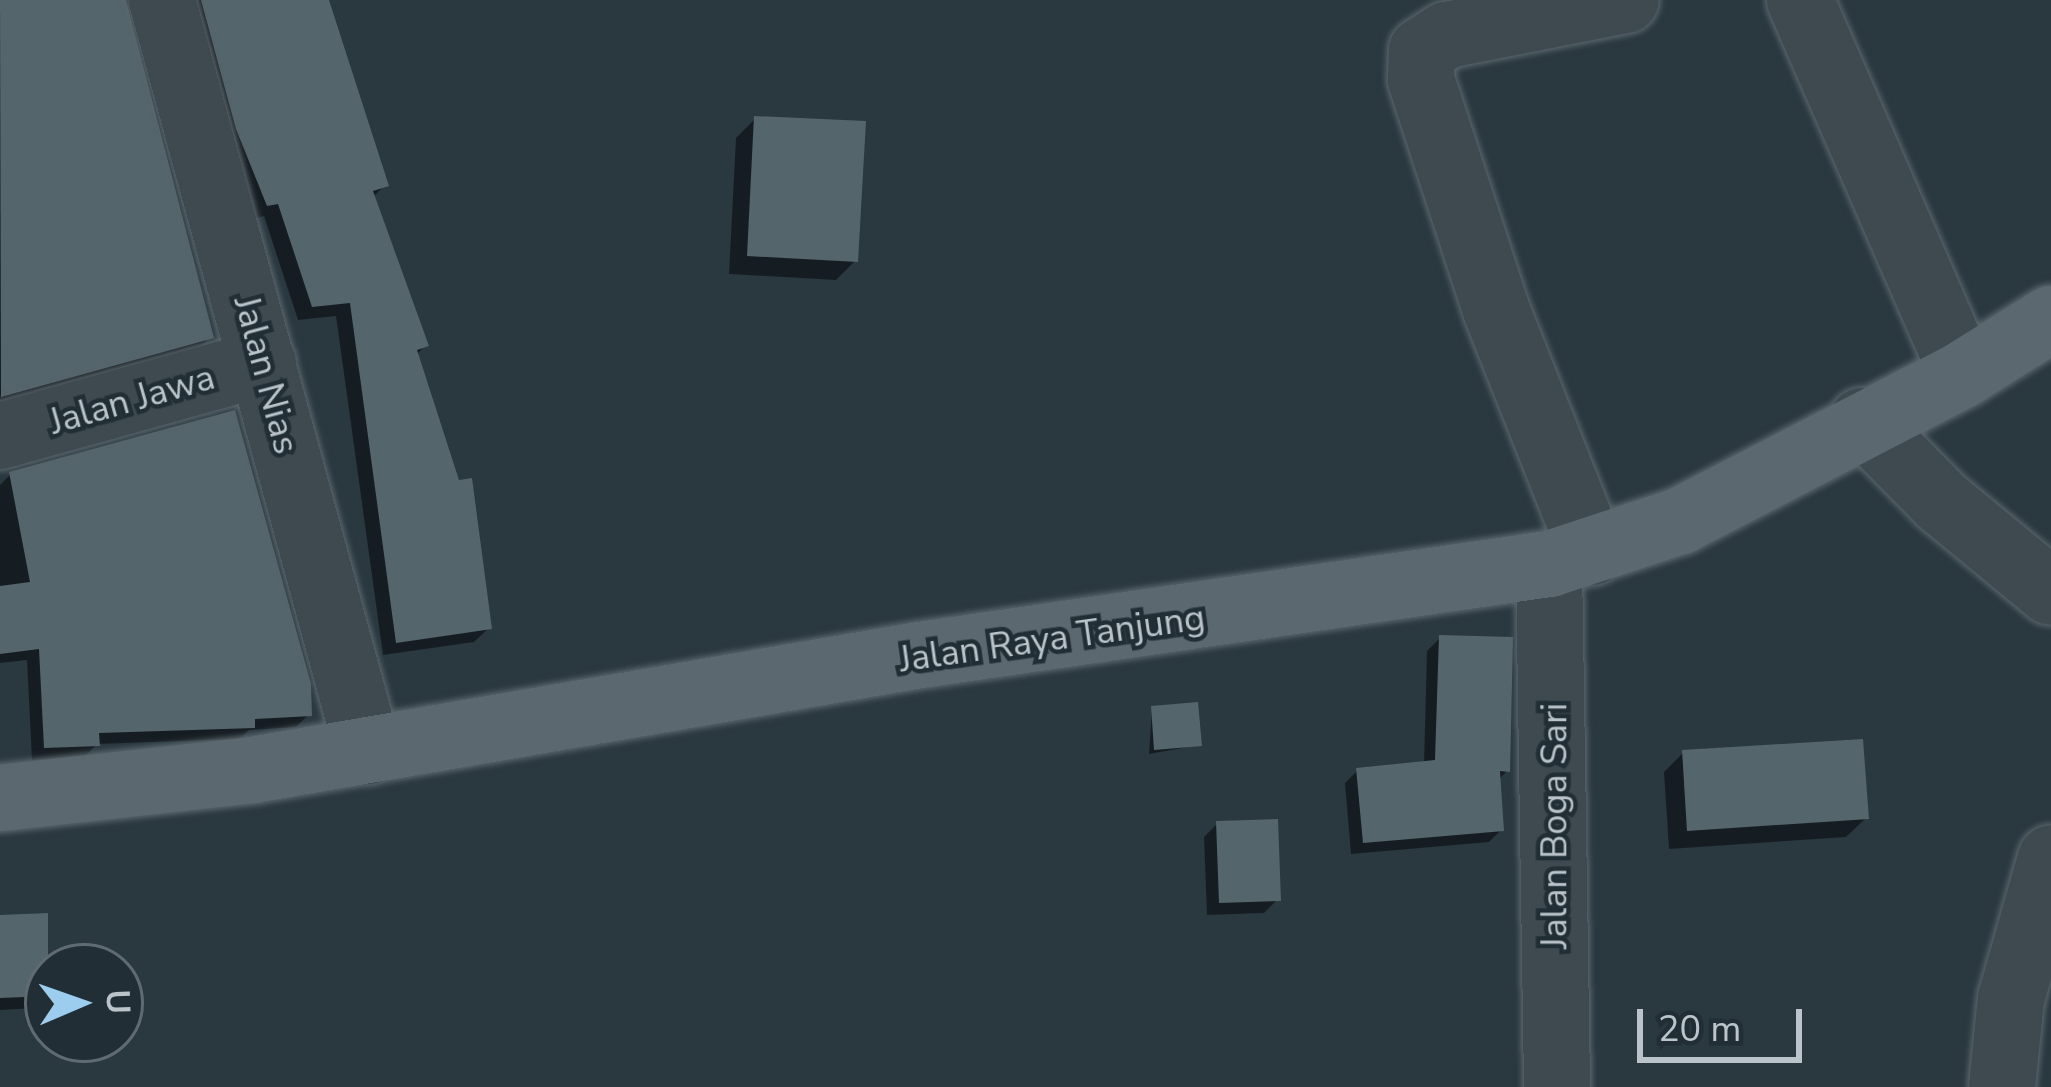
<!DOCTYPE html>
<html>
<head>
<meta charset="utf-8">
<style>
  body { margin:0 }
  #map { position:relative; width:2051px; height:1087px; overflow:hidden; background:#2a3840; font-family:"Nunito Sans",sans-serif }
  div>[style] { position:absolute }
  .shadow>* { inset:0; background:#0007 }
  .building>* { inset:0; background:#55656c }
  .roads { filter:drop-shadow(0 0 3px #5b676d) drop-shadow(0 0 3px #5b676d) }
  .street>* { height:66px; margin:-33px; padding:0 33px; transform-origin:33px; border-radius:33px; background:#3e4950 }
  .primary>* { height:66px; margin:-33px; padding:0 33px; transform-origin:33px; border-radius:33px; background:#5c6870 }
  span { translate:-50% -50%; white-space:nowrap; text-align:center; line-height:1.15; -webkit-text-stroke:9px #222e35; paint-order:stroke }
  .street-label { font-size:36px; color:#bac4ca }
  .north { position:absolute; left:24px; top:943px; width:120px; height:120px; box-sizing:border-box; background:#222e35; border:3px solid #5f6a71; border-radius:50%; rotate:88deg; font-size:33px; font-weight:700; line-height:48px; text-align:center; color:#bac4ca }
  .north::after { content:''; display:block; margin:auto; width:42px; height:54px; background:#9ccdee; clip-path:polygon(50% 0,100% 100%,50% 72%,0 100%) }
  .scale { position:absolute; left:1637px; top:1009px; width:165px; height:54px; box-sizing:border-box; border:6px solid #bac4ca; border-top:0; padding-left:15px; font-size:36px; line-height:42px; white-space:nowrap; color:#bac4ca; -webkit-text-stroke:9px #222e35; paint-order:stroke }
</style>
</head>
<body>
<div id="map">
  <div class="shadow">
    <div style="clip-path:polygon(0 0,125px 0,210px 337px,196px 351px,0 406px)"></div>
    <div style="clip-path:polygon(181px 0,326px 0,385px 185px,372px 198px,426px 345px,415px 356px,489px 628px,474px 642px,383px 655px,336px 316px,298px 320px,264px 216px,253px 219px)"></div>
    <div style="clip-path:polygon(755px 119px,855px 261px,836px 280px,729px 274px,736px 138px)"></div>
    <div style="clip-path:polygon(10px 475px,309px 714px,296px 727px,249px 730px,239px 739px,97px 744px,84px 757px,32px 760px,27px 660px,0 663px,0 485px)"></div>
    <div style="clip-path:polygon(1440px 638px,1507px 771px,1498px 780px,1501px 830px,1489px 842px,1351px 854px,1345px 783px,1357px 771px,1424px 764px,1427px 651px)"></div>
    <div style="clip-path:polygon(1152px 709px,1199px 745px,1149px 754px)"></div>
    <div style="clip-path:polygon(1683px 753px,1866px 818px,1846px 837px,1669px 849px,1664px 772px)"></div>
    <div style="clip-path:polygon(1217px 824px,1278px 899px,1264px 913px,1207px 915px,1204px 837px)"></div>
    <div style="clip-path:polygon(0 918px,48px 995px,35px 1008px,0 1010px)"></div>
  </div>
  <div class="building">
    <div style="clip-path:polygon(0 0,126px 0,214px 338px,1px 397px)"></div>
    <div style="clip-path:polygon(201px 0,329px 0,389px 186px,373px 191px,429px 346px,417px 350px,459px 480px,472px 478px,492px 629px,396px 643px,350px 303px,312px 307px,278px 204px,267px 206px,236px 129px)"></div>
    <div style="clip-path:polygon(754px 116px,866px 121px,858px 262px,747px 256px)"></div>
    <div style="clip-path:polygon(235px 410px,311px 684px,312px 716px,255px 719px,255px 728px,99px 733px,100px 746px,44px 748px,39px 649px,0 654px,0 586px,30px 582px,9px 472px)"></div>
    <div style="clip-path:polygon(1439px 635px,1513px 637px,1510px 772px,1500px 771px,1504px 831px,1363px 843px,1356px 768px,1435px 760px)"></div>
    <div style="clip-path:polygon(1198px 702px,1202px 746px,1154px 750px,1151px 706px)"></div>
    <div style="clip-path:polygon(1863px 739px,1869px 819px,1687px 831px,1682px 750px)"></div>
    <div style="clip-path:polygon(1278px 819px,1281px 901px,1219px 903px,1216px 821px)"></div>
    <div style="clip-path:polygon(48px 913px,48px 996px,0 998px,0 915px)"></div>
  </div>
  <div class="roads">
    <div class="street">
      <div style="left:162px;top:0;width:779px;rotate:74.66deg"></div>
      <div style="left:1800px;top:0;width:408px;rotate:66.5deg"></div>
      <div style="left:1862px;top:421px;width:114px;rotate:45.4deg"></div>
      <div style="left:1942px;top:502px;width:141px;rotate:39.5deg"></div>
      <div style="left:0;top:436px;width:273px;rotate:-15.5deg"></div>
      <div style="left:1592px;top:552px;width:261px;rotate:-111.6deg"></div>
      <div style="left:1496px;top:309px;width:242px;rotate:-108.1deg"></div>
      <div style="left:1421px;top:79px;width:28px;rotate:-88deg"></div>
      <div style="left:1422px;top:51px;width:30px;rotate:-33deg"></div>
      <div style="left:1447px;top:35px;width:182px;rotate:-11.1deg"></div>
      <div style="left:1549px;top:564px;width:523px;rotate:89.12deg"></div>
      <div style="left:2002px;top:1087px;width:88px;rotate:-84.2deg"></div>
      <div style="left:2011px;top:999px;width:146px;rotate:-74.1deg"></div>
    </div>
    <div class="primary">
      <div style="left:0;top:798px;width:254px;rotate:-6.3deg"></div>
      <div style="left:252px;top:770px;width:678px;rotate:-9.77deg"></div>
      <div style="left:920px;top:655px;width:636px;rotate:-8.23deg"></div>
      <div style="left:1549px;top:564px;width:138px;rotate:-18.2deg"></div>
      <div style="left:1680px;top:521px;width:319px;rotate:-27.4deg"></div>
      <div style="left:1963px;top:374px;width:104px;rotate:-32deg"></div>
    </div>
  </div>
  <div class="street-label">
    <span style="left:266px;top:375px;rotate:75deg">Jalan Nias</span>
    <span style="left:132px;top:400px;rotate:-16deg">Jalan Jawa</span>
    <span style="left:1052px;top:639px;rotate:-8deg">Jalan Raya Tanjung</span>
    <span style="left:1555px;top:826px;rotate:-90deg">Jalan Boga Sari</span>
  </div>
  <div class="north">U</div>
  <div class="scale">20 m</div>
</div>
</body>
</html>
